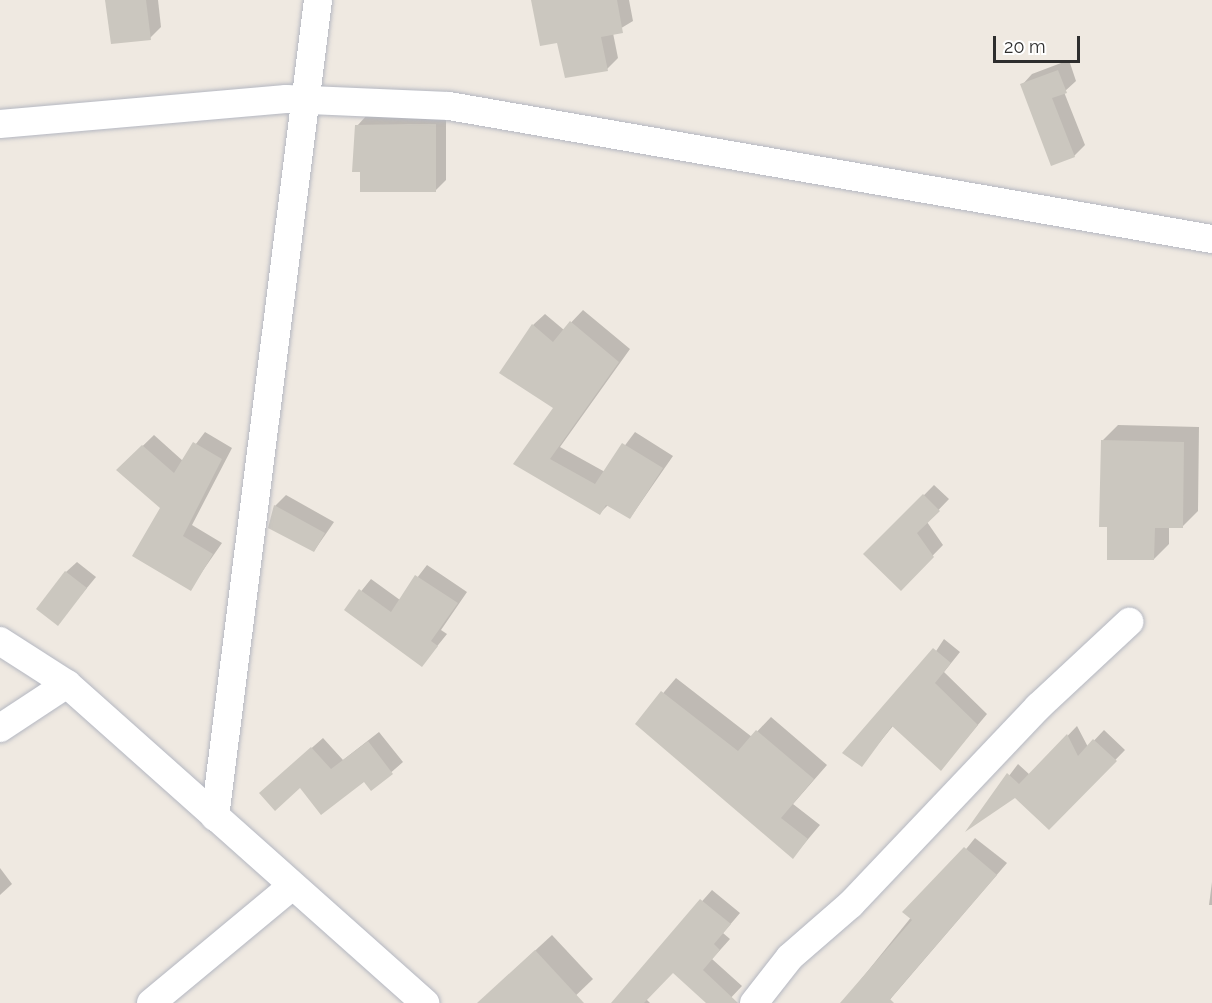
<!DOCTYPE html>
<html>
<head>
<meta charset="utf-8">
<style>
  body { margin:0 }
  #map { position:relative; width:1212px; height:1003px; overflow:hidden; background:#efe9e1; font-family:Raleway,sans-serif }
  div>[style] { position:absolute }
  .shadow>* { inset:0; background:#0003 }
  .building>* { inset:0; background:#cbc7bf }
  .roads { filter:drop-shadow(0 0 2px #b4b7c1) drop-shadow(0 0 2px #b4b7c1) }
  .minor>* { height:28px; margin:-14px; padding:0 14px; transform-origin:14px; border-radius:14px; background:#fff }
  span { translate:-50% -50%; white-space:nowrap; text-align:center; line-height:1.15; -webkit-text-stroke:4.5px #fff; paint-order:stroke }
  .scale { position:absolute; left:993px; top:36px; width:87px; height:27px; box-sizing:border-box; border:3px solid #2e2e2e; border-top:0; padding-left:8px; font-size:18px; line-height:21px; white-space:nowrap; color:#2e2e2e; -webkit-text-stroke:4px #fff; paint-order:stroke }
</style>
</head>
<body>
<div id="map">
  <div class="shadow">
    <div style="clip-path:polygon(107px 0,158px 0,161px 27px,150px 38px)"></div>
    <div style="clip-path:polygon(532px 0,629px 0,633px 21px,613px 33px,618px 58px,607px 69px,558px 41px)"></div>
    <div style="clip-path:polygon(1069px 60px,1076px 81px,1064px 92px,1085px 145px,1074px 156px,1022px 85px,1032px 74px)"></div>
    <div style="clip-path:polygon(446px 114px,446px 180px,436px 190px,357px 126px,367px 115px)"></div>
    <div style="clip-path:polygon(583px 310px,630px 349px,560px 447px,605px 472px,635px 432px,673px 456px,630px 518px,609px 504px,600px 513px,516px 464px,555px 407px,533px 325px,545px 314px,564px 330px)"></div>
    <div style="clip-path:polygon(1118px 425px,1199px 427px,1198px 511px,1182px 527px,1169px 526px,1169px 544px,1154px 559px,1109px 525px,1103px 440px)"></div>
    <div style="clip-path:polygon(205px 432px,232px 448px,192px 525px,222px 543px,190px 589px,162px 507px,118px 470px,154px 435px,183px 461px)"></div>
    <div style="clip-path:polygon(934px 485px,949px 499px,927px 522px,943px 545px,901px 588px,866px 554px)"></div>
    <div style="clip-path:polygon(286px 495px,334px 522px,314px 551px,275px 506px)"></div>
    <div style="clip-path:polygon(77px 562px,96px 577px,57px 624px,66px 572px)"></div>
    <div style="clip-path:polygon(427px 565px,467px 592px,441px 630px,447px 634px,422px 665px,346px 610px,371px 579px,400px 600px)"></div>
    <div style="clip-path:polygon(944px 639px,960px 652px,944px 672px,987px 714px,941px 769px,893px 726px,861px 765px)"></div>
    <div style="clip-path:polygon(676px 678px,752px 737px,771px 717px,827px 765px,793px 804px,820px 825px,793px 857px,637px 724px)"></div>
    <div style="clip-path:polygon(1077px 726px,1088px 747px,1104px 730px,1125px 750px,1049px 828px,1015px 796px,971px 826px,1018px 764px,1030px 775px)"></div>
    <div style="clip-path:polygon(379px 732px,403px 762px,372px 789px,364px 780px,301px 786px,272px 783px,323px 738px,343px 760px)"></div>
    <div style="clip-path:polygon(975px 838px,1007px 863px,887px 1003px,842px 1003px)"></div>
    <div style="clip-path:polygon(0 868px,12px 884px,0 895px)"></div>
    <div style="clip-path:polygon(1212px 882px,1212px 905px,1209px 905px)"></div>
    <div style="clip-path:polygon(712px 890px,740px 913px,723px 933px,730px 939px,712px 959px,742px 986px,726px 1003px,708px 1003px,673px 971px,646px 999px,650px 1003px,612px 1003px)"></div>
    <div style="clip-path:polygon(552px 935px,593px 979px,568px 1003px,494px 1003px,503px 980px)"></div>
  </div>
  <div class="building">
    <div style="clip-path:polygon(105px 0,146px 0,151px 40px,111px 44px)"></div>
    <div style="clip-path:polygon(531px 0,617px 0,623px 33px,601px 37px,608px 71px,565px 78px,557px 43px,540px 46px)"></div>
    <div style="clip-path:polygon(1058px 70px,1067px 93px,1052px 98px,1075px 157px,1051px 166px,1020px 84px)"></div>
    <div style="clip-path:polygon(407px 124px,436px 124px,436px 192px,360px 192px,360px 172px,352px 172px,355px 125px)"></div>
    <div style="clip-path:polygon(570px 321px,619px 362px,550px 459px,595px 484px,622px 443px,663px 468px,630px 519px,606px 505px,600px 515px,513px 464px,553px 408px,499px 373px,532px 324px,553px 342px)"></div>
    <div style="clip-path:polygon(1101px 440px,1184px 442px,1183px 528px,1155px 528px,1154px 560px,1107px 560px,1107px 527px,1099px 527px)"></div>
    <div style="clip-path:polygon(193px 442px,222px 459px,183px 536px,213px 554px,191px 591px,132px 556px,160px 508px,116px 470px,142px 445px,174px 473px)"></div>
    <div style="clip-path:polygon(923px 494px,940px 511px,917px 533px,934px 557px,901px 591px,863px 554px)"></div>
    <div style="clip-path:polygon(274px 505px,325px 533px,314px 552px,268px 528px)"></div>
    <div style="clip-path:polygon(65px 571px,87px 588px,58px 626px,36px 609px)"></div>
    <div style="clip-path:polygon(415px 575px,458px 603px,431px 641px,438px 646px,422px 667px,344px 610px,359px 589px,391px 612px)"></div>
    <div style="clip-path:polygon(933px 648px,951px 663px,935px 683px,978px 725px,941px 771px,892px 726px,862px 767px,842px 753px)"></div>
    <div style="clip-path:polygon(661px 691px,738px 751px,756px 730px,814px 779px,781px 818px,808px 839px,793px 859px,635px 724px)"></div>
    <div style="clip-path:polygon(1067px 734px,1078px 756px,1093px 739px,1117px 761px,1049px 830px,1015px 798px,965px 832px,1007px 773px,1019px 784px)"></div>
    <div style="clip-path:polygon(368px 741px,393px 774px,371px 791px,364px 782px,321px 815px,300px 788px,275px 811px,259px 793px,311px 747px,331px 769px)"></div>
    <div style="clip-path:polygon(964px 847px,997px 875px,890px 999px,894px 1003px,840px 1003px,912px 920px,902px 912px)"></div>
    <div style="clip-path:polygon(700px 899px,731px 924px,714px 944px,720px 950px,703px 970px,738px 1003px,706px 1003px,673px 973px,644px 1003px,611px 1003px)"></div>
    <div style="clip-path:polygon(535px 950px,584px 1003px,477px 1003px)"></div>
  </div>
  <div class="roads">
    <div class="minor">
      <div style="left:0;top:124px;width:287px;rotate:-5deg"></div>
      <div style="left:286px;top:99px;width:163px;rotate:2.5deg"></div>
      <div style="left:449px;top:106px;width:775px;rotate:9.89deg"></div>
      <div style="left:0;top:641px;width:80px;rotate:32.7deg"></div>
      <div style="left:67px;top:684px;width:480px;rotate:41.7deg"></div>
      <div style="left:0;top:728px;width:80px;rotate:-33.3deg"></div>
      <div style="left:215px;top:817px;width:823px;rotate:-82.81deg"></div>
      <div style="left:151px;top:1003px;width:183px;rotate:-39.7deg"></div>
      <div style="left:754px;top:1003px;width:58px;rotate:-52deg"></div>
      <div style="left:790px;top:957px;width:81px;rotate:-41deg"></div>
      <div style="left:851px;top:904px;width:272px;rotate:-46.5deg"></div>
      <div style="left:1038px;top:707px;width:125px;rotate:-43deg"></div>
    </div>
  </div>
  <div class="scale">20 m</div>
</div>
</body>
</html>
